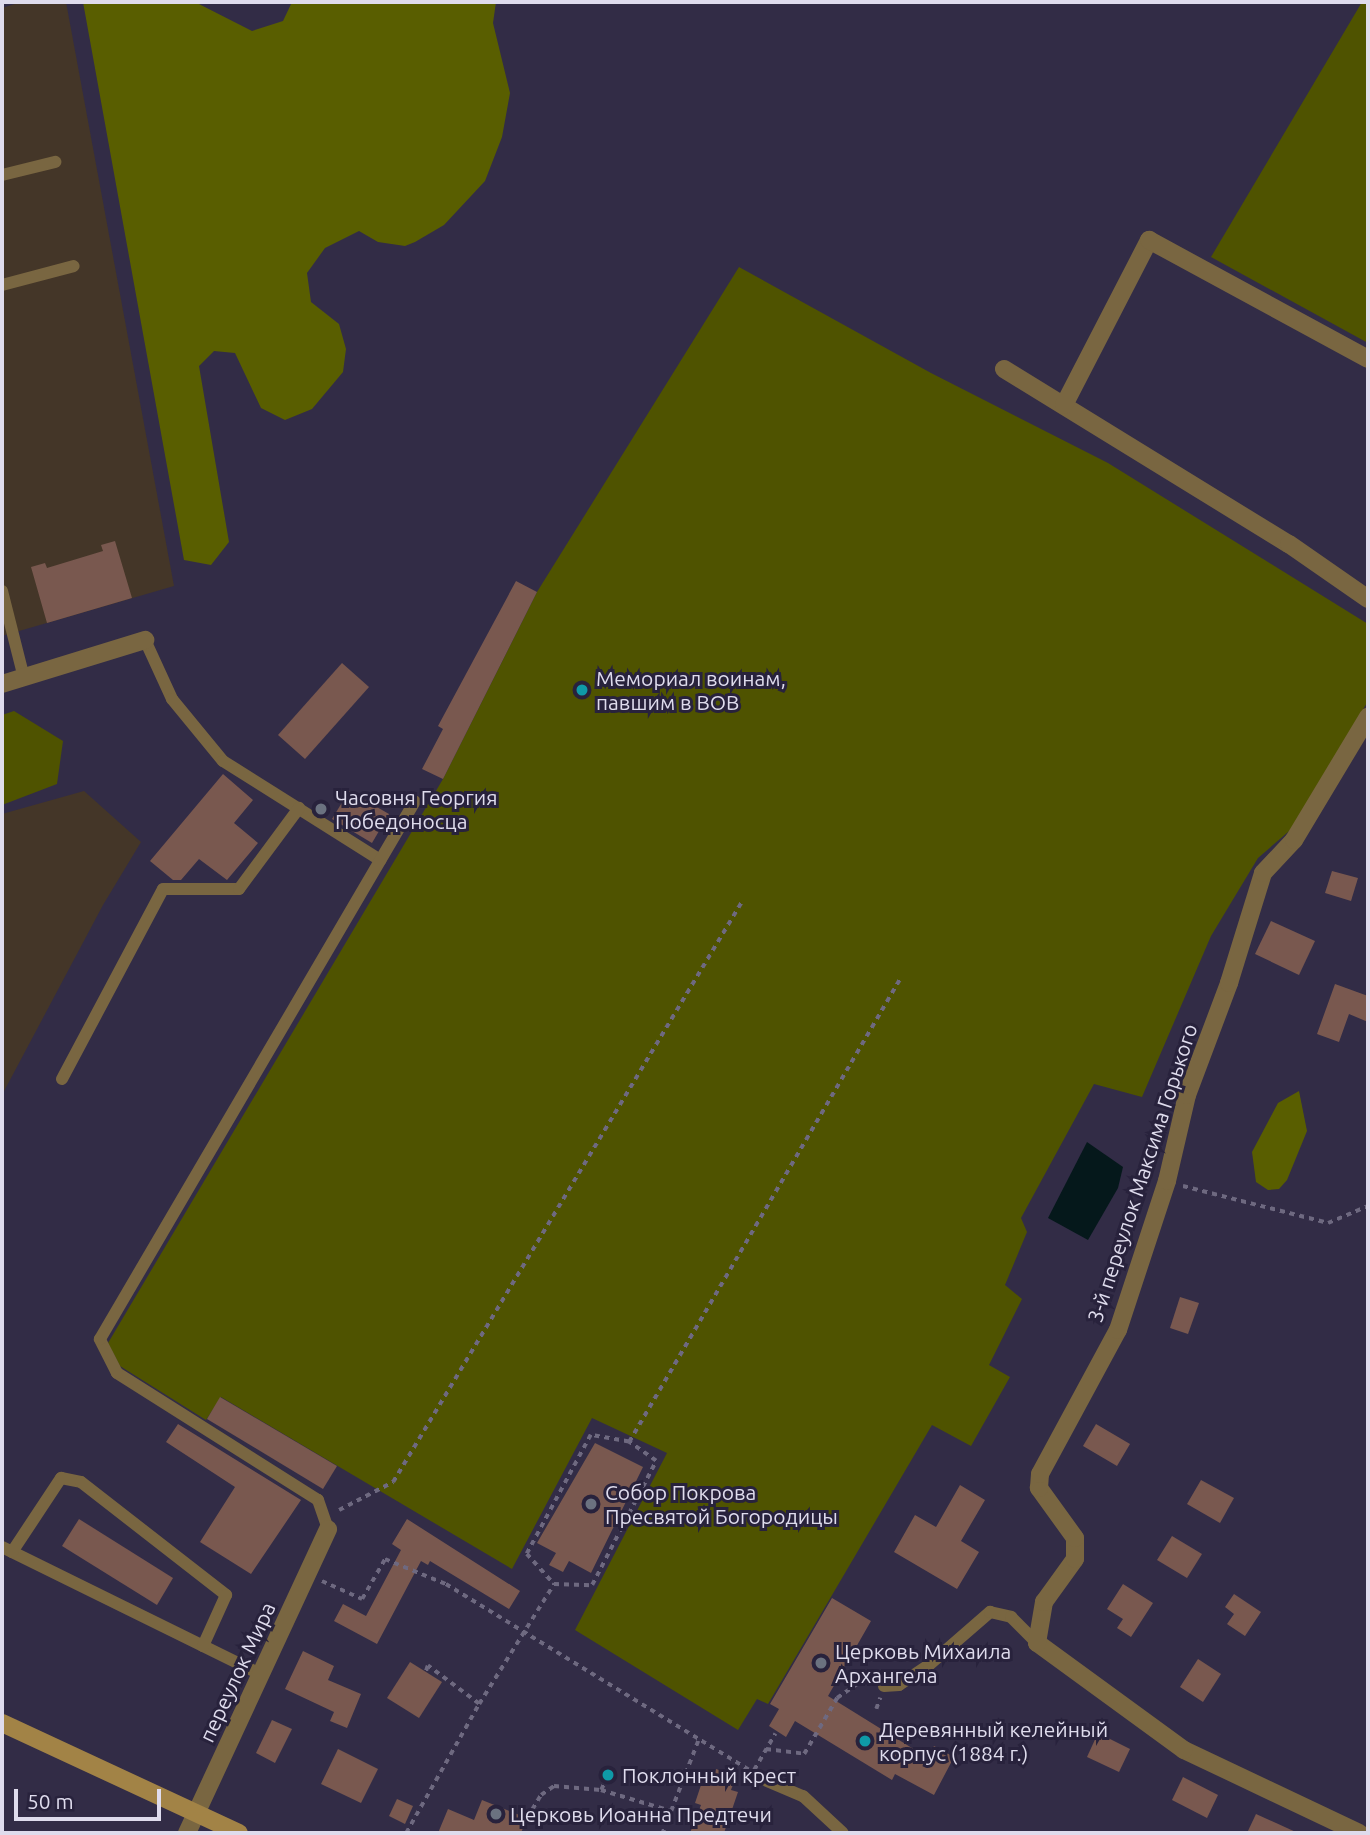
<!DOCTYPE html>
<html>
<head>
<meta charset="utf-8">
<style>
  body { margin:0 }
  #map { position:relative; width:1370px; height:1835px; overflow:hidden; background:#322c46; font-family:Ubuntu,sans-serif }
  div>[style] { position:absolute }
  .industrial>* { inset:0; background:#443628 }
  .green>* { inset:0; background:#4f5300 }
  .forest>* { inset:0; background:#595e00 }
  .water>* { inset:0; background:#05181b }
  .building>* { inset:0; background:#79584f }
  .path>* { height:3.5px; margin-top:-1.75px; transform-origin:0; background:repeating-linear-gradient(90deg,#6e6980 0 5px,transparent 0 10px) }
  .lane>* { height:12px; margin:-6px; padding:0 6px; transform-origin:6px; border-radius:6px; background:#796641 }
  .street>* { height:18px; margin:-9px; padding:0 9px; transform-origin:9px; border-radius:9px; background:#796641 }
  .secondary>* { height:18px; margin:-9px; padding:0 9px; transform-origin:9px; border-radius:9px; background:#a28346 }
  .dots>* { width:19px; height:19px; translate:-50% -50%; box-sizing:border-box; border:4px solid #28223c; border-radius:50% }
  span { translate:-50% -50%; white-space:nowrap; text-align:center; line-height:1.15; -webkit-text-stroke:6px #28223c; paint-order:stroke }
  .poi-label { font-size:21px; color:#dfdced }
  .left { translate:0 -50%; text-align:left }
  .street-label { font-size:21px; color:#dfdced }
  .frame { position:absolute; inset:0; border:4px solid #dfdced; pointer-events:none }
  .scale { position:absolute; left:14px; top:1789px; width:147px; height:32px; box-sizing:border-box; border:4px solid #dfdced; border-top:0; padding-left:9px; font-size:21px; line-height:24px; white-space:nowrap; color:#dfdced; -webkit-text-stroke:5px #28223c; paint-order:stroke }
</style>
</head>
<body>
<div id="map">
  <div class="industrial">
    <div style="clip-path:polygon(21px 2px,66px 2px,174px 586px,2px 636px,2px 8px)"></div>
    <div style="clip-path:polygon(84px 791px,141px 842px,103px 905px,2px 1095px,2px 814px)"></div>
  </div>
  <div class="green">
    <div style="clip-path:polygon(1362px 2px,1368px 2px,1368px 343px,1211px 257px)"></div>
    <div style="clip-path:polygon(739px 267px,931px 373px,1108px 463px,1368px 624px,1368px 701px,1295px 826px,1258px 858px,1211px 936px,1142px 1097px,1094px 1084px,1021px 1218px,1027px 1232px,1005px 1285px,1022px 1299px,989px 1365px,1010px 1377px,971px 1446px,932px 1425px,768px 1704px,757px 1699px,738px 1730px,575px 1630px,667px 1453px,592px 1418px,512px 1569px,221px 1397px,206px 1420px,120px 1366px,108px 1343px,443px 779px,537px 592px)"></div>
    <div style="clip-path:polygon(14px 711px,63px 741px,57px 784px,2px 805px,2px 715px)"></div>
  </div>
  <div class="forest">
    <div style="clip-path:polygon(83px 2px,195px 2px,252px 31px,283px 21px,292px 2px,496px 2px,493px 23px,510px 93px,502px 137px,485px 181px,444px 225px,415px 242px,405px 246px,378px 242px,359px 231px,325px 248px,307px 273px,311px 302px,339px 324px,346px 349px,343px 372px,312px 409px,285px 420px,261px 408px,235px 353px,214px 351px,199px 366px,229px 542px,211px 565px,184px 560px)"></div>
    <div style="clip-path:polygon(1299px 1091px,1307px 1131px,1287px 1180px,1279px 1189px,1268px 1190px,1256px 1182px,1252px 1152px,1278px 1103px)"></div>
  </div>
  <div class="water">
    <div style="clip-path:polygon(1087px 1142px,1123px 1167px,1118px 1188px,1088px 1240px,1048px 1218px)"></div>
  </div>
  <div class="building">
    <div style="clip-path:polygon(115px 541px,132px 598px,47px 623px,31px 567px,45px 563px,47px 568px,103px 551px,101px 545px)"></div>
    <div style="clip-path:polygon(516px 581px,537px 592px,443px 779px,422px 769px,443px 729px,438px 726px)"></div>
    <div style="clip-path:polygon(342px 663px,369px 687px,305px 759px,278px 735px)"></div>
    <div style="clip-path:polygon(223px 774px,253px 800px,234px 823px,258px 843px,227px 880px,199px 859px,181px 880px,173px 880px,150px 861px)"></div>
    <div style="clip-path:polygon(349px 791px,389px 814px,372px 843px,332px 819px)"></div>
    <div style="clip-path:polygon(1332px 871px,1358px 878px,1351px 901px,1325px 893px)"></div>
    <div style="clip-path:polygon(1271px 921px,1315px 941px,1299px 975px,1255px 954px)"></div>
    <div style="clip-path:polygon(1335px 984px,1368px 996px,1368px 1022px,1349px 1014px,1339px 1042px,1317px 1034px)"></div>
    <div style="clip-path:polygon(1180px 1297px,1199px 1303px,1188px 1334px,1170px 1328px)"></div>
    <div style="clip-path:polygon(220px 1397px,337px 1466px,323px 1489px,207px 1419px)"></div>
    <div style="clip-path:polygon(178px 1424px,301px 1500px,251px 1574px,200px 1542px,235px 1487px,166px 1442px)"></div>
    <div style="clip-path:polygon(1096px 1424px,1130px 1444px,1117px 1466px,1083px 1446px)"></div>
    <div style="clip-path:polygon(595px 1443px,643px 1467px,591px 1573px,569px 1561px,563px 1572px,549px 1565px,556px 1553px,537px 1543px)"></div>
    <div style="clip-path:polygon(1201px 1480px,1234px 1498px,1220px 1523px,1187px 1504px)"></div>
    <div style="clip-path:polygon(960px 1485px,985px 1500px,961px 1541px,979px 1552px,957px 1589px,894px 1552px,915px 1515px,936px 1527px)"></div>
    <div style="clip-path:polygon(79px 1519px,173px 1578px,157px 1605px,62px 1546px)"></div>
    <div style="clip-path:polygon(407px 1519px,520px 1591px,509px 1609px,430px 1561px,428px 1565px,421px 1561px,377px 1644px,334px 1621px,343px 1604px,366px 1616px,401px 1550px,392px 1544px)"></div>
    <div style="clip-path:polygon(1172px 1536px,1202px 1554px,1187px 1578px,1157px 1560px)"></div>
    <div style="clip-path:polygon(1123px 1584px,1153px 1603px,1131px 1637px,1117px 1628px,1123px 1619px,1107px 1609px)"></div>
    <div style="clip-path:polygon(1234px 1594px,1261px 1612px,1245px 1636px,1227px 1624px,1234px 1614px,1225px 1607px)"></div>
    <div style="clip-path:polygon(832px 1598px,871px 1621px,828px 1696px,928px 1758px,934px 1746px,954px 1757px,934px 1795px,895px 1774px,892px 1780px,795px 1721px,786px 1737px,769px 1726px,779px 1709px,770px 1704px)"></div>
    <div style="clip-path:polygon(303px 1651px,334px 1666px,328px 1680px,361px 1694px,347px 1728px,330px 1721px,334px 1712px,285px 1689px)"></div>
    <div style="clip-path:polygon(1198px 1659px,1221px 1674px,1203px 1702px,1180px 1687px)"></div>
    <div style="clip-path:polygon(410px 1662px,442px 1682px,419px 1718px,387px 1698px)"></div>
    <div style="clip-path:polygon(272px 1720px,292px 1729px,275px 1763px,256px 1753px)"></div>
    <div style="clip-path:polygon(1098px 1733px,1130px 1749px,1119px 1772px,1087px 1757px)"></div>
    <div style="clip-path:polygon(338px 1749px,378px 1769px,361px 1803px,321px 1784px)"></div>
    <div style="clip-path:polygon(716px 1769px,736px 1776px,731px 1790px,738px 1792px,724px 1833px,690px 1833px,701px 1805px,695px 1803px,702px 1782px,710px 1784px)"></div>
    <div style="clip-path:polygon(1183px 1777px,1218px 1795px,1207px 1818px,1172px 1800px)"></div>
    <div style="clip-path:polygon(397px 1799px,413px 1806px,405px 1824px,389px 1816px)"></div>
    <div style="clip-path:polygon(482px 1800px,527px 1818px,521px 1833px,438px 1833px,448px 1809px,474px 1820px)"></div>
    <div style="clip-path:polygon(1256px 1814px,1298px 1833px,1247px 1833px)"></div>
  </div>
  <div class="path">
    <div style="left:1183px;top:1186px;width:150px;rotate:14.3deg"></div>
    <div style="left:1328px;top:1223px;width:43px;rotate:-23deg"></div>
    <div style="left:629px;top:1442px;width:536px;rotate:-59.66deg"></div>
    <div style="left:339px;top:1510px;width:61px;rotate:-27.4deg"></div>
    <div style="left:393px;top:1482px;width:676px;rotate:-58.99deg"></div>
    <div style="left:322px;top:1581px;width:44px;rotate:24.2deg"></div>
    <div style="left:362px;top:1599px;width:46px;rotate:-60.1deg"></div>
    <div style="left:385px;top:1559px;width:66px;rotate:22.3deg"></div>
    <div style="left:446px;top:1584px;width:361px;rotate:31.5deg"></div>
    <div style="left:479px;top:1704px;width:142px;rotate:-58deg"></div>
    <div style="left:554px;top:1584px;width:38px;rotate:2deg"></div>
    <div style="left:592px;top:1585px;width:140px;rotate:-62.7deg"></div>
    <div style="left:656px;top:1461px;width:33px;rotate:-145deg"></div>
    <div style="left:629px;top:1442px;width:39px;rotate:-170deg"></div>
    <div style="left:591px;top:1435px;width:135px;rotate:118.3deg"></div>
    <div style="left:527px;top:1554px;width:40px;rotate:48deg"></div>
    <div style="left:876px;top:1709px;width:12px;rotate:-70deg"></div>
    <div style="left:766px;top:1749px;width:38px;rotate:7deg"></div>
    <div style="left:804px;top:1754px;width:65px;rotate:-59.5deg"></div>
    <div style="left:837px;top:1698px;width:29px;rotate:-35deg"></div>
    <div style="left:861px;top:1681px;width:8px;rotate:14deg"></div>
    <div style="left:754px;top:1770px;width:42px;rotate:-59.7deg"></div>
    <div style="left:601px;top:1790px;width:73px;rotate:16.7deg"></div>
    <div style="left:671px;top:1811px;width:23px;rotate:110deg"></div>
    <div style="left:671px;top:1811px;width:75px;rotate:-68.9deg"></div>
    <div style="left:527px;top:1818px;width:27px;rotate:-59deg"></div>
    <div style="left:541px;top:1795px;width:16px;rotate:-35deg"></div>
    <div style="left:554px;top:1786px;width:47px;rotate:4.9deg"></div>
    <div style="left:601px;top:1790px;width:17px;rotate:-65deg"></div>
    <div style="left:406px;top:1833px;width:148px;rotate:-60.5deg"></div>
    <div style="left:479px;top:1704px;width:64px;rotate:-143.3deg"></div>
    <div style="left:428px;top:1666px;width:6px;rotate:108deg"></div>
  </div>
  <div class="lane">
    <div style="left:2px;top:175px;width:55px;rotate:-13.8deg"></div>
    <div style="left:2px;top:285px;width:74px;rotate:-14.8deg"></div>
    <div style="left:2px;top:591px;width:90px;rotate:75.8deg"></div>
    <div style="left:145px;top:640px;width:65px;rotate:65.4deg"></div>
    <div style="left:172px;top:699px;width:80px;rotate:50.6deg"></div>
    <div style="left:223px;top:761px;width:186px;rotate:32.2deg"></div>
    <div style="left:62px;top:1079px;width:215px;rotate:-62deg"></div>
    <div style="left:163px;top:889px;width:76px"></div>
    <div style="left:239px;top:889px;width:101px;rotate:-53.5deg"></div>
    <div style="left:328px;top:1529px;width:31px;rotate:-109deg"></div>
    <div style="left:318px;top:1500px;width:238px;rotate:-147.7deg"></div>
    <div style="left:117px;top:1373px;width:38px;rotate:-117deg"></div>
    <div style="left:100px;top:1339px;width:623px;rotate:-59.65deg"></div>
    <div style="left:2px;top:1547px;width:290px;rotate:26.2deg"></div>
    <div style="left:12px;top:1552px;width:89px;rotate:-56.5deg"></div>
    <div style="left:61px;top:1478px;width:20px;rotate:11deg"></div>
    <div style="left:81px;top:1482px;width:184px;rotate:37.9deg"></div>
    <div style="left:226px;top:1595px;width:56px;rotate:114.3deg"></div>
    <div style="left:884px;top:1686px;width:15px;rotate:-4deg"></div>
    <div style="left:899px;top:1685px;width:36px;rotate:-34deg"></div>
    <div style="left:929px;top:1665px;width:81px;rotate:-41deg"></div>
    <div style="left:990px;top:1612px;width:22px;rotate:13deg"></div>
    <div style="left:1011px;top:1617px;width:37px;rotate:45deg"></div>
    <div style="left:767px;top:1781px;width:39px;rotate:23deg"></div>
    <div style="left:803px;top:1796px;width:54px;rotate:42.8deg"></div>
  </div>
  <div class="street">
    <div style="left:1004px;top:369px;width:334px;rotate:31.6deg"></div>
    <div style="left:1289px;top:544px;width:96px;rotate:34.8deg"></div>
    <div style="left:1064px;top:405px;width:186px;rotate:-62.7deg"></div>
    <div style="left:1149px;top:240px;width:249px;rotate:28.5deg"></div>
    <div style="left:2px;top:684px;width:150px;rotate:-17.1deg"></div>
    <div style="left:187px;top:1833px;width:335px;rotate:-65.1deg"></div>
    <div style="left:1359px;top:1833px;width:194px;rotate:-154.6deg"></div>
    <div style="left:1184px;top:1750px;width:182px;rotate:-143.9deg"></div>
    <div style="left:1037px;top:1643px;width:42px;rotate:-80.3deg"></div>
    <div style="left:1044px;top:1602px;width:53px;rotate:-54.2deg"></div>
    <div style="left:1075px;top:1559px;width:21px;rotate:-90deg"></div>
    <div style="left:1075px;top:1538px;width:62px;rotate:-125.8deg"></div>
    <div style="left:1039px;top:1488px;width:14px;rotate:-86deg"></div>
    <div style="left:1040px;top:1474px;width:164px;rotate:-61.6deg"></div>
    <div style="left:1118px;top:1330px;width:157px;rotate:-71.8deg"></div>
    <div style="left:1167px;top:1181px;width:88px;rotate:-76.9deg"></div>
    <div style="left:1187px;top:1095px;width:120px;rotate:-69.4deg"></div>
    <div style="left:1229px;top:983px;width:115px;rotate:-72.8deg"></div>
    <div style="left:1263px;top:873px;width:45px;rotate:-46.8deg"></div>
    <div style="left:1294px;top:840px;width:144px;rotate:-59deg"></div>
  </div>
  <div class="secondary">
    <div style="left:2px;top:1723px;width:261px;rotate:24.9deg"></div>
  </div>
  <div class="dots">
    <div style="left:582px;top:690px;background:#0f9aa8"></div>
    <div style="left:321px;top:809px;background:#6b7280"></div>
    <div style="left:591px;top:1504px;background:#6b7280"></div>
    <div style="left:821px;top:1663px;background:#6b7280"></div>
    <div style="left:865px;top:1741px;background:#0f9aa8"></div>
    <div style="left:608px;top:1775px;background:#0f9aa8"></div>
    <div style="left:496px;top:1814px;background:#6b7280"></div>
  </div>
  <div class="poi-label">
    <span class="left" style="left:596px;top:690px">Мемориал воинам,<br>павшим в ВОВ</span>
    <span class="left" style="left:335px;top:809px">Часовня Георгия<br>Победоносца</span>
    <span class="left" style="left:605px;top:1504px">Собор Покрова<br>Пресвятой Богородицы</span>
    <span class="left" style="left:835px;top:1663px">Церковь Михаила<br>Архангела</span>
    <span class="left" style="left:879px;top:1741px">Деревянный келейный<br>корпус (1884 г.)</span>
    <span class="left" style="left:622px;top:1775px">Поклонный крест</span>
    <span class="left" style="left:510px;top:1814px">Церковь Иоанна Предтечи</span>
  </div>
  <div class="street-label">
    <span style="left:1142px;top:1173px;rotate:-72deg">3-й переулок Максима Горького</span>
    <span style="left:237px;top:1672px;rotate:-65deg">переулок Мира</span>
  </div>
  <div class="frame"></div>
  <div class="scale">50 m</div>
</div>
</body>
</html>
